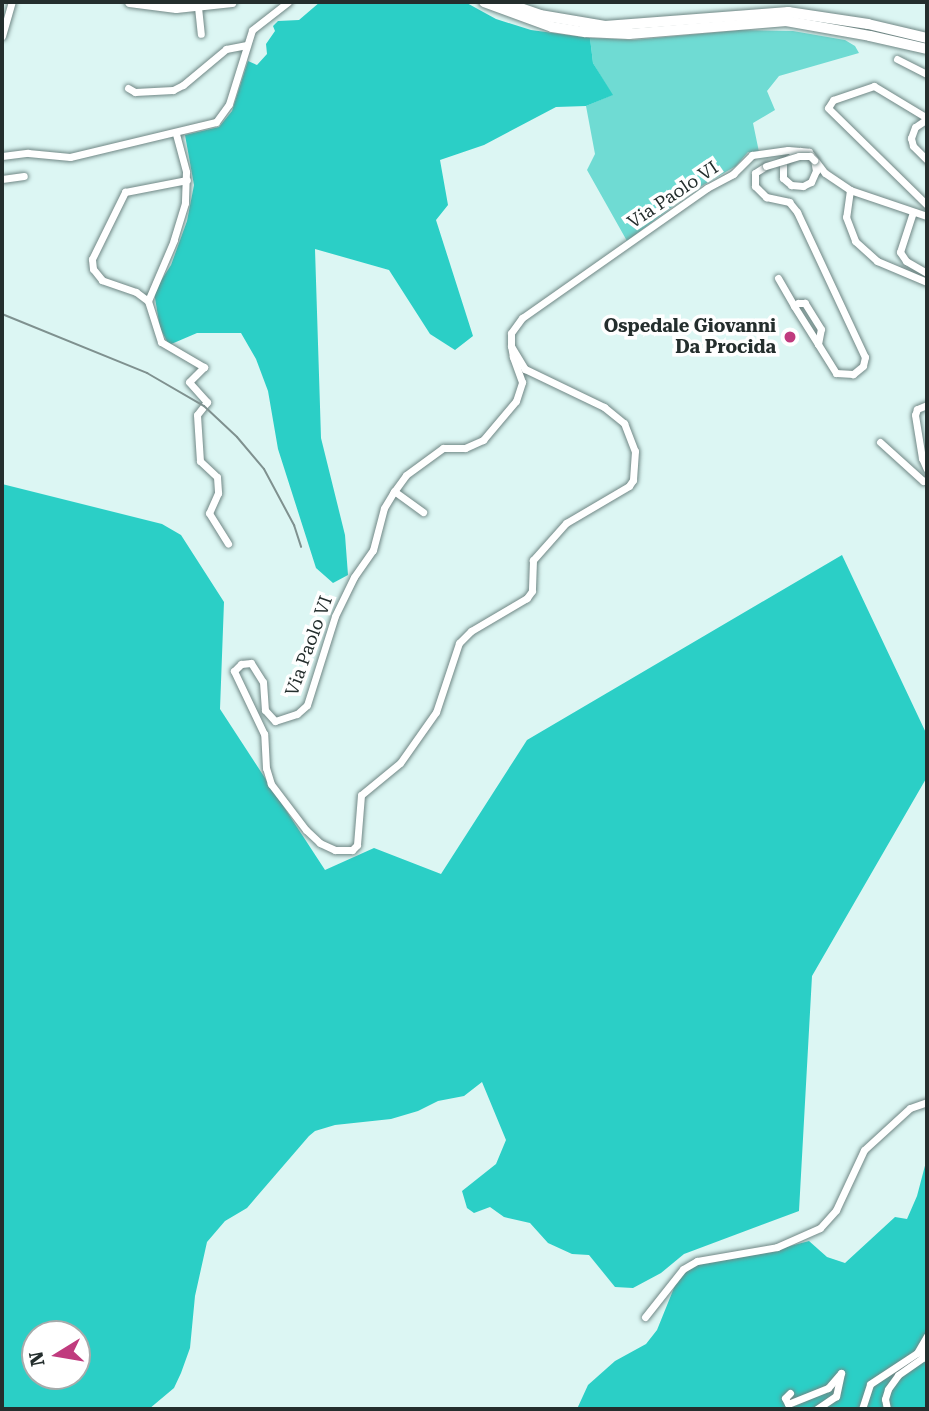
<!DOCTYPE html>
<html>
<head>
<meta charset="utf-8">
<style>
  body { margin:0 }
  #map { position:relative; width:929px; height:1411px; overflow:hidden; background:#dcf6f3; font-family:"Roboto Serif",serif }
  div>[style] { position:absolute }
  .green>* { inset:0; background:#6fdbd3 }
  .forest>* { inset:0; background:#2bcfc6 }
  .roads { filter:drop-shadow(0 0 2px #708785) drop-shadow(0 0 2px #708785) }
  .minor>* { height:7px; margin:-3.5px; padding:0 3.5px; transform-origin:3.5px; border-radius:3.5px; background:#fff }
  .major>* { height:9px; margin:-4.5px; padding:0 4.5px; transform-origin:4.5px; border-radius:4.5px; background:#fff }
  .highway>* { height:10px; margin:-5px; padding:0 5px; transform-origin:5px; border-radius:5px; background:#fff }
  .rail>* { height:2px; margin:-1px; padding:0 1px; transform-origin:1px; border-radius:1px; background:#7f918f }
  .bridges { filter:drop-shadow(0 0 2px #708785) drop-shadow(0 0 2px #708785) }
  .minor-bridge>* { height:7px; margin:-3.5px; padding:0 3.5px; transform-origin:3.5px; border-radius:3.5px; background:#fff }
  .dots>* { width:19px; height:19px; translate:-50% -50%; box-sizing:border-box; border:4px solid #fff; border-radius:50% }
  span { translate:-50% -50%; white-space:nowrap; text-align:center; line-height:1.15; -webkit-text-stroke:7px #fff; paint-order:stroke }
  .street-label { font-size:18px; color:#242e2d }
  .poi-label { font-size:18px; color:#242e2d; font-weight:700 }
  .right { translate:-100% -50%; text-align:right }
  .frame { position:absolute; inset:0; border:4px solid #242e2d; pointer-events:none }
  .north { position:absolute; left:21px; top:1320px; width:70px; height:70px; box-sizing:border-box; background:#fff; border:2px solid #a7abab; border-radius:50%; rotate:259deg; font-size:19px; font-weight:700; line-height:28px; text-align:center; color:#242e2d }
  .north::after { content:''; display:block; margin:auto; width:24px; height:32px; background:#c03b7e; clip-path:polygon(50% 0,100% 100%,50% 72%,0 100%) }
</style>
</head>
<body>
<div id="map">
  <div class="green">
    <div style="clip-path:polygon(741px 30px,793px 31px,845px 40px,855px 46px,859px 53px,779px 76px,767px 91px,775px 110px,753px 123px,759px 152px,748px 152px,736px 166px,693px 191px,627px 241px,587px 170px,595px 154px,586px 106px,612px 95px,593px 63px,590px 38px,634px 40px)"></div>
  </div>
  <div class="forest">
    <div style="clip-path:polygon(320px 2px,465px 2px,496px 19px,531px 30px,590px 38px,593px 63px,613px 95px,586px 106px,556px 107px,484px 145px,440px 160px,448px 205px,436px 220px,473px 336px,455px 350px,430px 334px,389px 270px,315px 249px,321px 438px,345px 535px,348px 575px,333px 583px,316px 568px,278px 449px,268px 391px,256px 359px,241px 333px,197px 333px,169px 345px,160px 328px,154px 292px,171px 265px,187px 221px,194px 185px,185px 135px,219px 127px,232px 111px,248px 61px,257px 65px,267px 54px,266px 44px,275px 31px,273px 26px,278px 21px,299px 20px)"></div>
    <div style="clip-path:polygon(evenodd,2px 484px,162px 524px,181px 535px,224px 602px,220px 709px,325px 870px,374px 848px,441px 874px,527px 740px,842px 555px,927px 735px,927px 777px,812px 976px,799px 1211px,684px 1254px,661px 1273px,633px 1288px,615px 1287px,589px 1255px,572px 1254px,548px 1243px,530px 1223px,504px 1217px,490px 1207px,474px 1213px,467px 1208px,462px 1191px,496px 1164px,506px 1140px,482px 1082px,464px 1096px,438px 1101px,418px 1111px,391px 1119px,335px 1125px,315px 1131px,309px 1136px,247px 1208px,225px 1221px,207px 1242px,195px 1296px,190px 1348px,181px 1373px,174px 1388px,149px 1409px,2px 1409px,2px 484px,35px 1334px,77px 1334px,77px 1376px,35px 1376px,35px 1334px)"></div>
    <div style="clip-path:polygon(927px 1158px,927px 1409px,577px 1409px,588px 1385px,615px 1361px,646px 1344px,657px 1330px,678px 1278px,692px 1264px,760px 1254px,809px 1241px,827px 1257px,845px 1263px,895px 1217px,907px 1219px,917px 1196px)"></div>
  </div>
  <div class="roads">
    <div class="minor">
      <div style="left:198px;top:7px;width:27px;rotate:84deg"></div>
      <div style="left:2px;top:36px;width:35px;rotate:-74deg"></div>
      <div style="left:897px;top:59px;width:34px;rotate:27deg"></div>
      <div style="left:128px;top:88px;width:8px;rotate:30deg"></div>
      <div style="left:135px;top:92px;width:38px;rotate:-3deg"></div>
      <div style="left:173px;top:90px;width:11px;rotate:-27deg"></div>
      <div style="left:183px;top:85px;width:56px;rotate:-39.9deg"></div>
      <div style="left:226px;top:49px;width:21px;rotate:-11deg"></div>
      <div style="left:927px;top:118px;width:62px;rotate:-148.9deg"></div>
      <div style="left:874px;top:86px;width:43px;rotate:161.1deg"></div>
      <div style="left:833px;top:100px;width:9px;rotate:122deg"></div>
      <div style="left:828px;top:108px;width:139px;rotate:44.4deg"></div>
      <div style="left:927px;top:119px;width:14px;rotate:146deg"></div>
      <div style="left:915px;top:127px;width:12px;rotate:110deg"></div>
      <div style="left:911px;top:138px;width:8px;rotate:76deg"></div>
      <div style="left:913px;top:146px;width:20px;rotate:45deg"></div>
      <div style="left:176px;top:134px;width:39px;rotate:75deg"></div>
      <div style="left:186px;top:172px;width:31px;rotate:92deg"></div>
      <div style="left:185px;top:203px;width:39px;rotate:107deg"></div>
      <div style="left:174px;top:240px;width:66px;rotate:113.1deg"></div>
      <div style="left:148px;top:301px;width:43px;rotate:72.4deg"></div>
      <div style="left:161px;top:342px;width:50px;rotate:30.2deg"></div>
      <div style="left:204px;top:367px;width:21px;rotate:135deg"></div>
      <div style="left:189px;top:382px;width:27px;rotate:48deg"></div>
      <div style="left:207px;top:402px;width:16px;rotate:128deg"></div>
      <div style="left:197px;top:415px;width:46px;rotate:86.3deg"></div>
      <div style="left:200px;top:461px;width:23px;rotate:43deg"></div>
      <div style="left:217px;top:477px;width:16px;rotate:86deg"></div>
      <div style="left:218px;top:493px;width:22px;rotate:114deg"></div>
      <div style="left:209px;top:513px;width:36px;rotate:58deg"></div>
      <div style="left:800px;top:151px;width:20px;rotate:147deg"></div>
      <div style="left:783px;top:162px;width:16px;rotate:90deg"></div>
      <div style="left:783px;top:178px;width:11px;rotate:41deg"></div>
      <div style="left:791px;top:185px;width:12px;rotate:5deg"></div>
      <div style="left:803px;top:186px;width:9px;rotate:-27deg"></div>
      <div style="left:811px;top:182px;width:12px;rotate:-66deg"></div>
      <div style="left:816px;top:171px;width:11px;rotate:-100deg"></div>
      <div style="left:2px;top:156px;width:26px;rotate:-7deg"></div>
      <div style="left:28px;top:153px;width:42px;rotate:5.4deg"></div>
      <div style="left:70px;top:157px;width:150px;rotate:-13.5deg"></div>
      <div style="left:216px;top:122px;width:22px;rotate:-54deg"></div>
      <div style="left:229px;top:104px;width:77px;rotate:-72.7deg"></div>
      <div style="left:252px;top:30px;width:46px;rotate:-37.9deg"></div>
      <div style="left:766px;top:166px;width:13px;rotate:148deg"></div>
      <div style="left:755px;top:173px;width:13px;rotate:90deg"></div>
      <div style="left:755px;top:186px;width:16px;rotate:45deg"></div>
      <div style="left:766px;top:197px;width:24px;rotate:12deg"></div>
      <div style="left:789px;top:202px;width:13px;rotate:51deg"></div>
      <div style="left:797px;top:212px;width:160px;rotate:64.9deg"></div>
      <div style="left:865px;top:357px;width:9px;rotate:103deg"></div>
      <div style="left:863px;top:366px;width:13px;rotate:141deg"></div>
      <div style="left:853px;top:374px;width:17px;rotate:-177deg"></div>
      <div style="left:836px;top:373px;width:34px;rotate:-122deg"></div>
      <div style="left:818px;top:344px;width:15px;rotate:-79deg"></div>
      <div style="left:821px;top:329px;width:31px;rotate:-122deg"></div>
      <div style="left:805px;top:303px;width:7px;rotate:180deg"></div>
      <div style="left:798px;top:303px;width:5px;rotate:143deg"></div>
      <div style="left:794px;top:306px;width:45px;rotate:57.7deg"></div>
      <div style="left:2px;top:179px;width:22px;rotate:-8deg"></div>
      <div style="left:850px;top:190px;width:27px;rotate:98deg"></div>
      <div style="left:846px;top:217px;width:26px;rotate:69deg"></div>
      <div style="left:855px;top:241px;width:30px;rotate:42deg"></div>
      <div style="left:877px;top:261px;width:54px;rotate:22.8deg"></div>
      <div style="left:913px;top:212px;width:42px;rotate:108deg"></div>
      <div style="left:900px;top:252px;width:11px;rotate:56deg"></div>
      <div style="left:906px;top:261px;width:24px;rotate:30deg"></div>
      <div style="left:778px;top:278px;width:32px;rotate:60deg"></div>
      <div style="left:148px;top:301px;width:15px;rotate:-143deg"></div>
      <div style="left:136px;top:292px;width:36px;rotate:-161deg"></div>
      <div style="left:102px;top:280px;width:14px;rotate:-129deg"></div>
      <div style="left:93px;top:269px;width:10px;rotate:-96deg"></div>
      <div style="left:92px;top:259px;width:75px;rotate:-63.8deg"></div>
      <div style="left:125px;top:192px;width:63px;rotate:-11deg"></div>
      <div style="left:511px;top:346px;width:27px;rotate:59deg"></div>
      <div style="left:525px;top:369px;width:88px;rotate:25.7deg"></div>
      <div style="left:604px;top:407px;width:26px;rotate:39deg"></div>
      <div style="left:624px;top:423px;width:30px;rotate:69deg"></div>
      <div style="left:635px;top:451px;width:29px;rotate:94deg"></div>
      <div style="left:633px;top:480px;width:7px;rotate:124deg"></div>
      <div style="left:629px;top:486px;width:73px;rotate:149.6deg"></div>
      <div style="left:566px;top:523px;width:50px;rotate:131.7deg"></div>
      <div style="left:533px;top:560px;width:31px;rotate:92deg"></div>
      <div style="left:532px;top:591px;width:9px;rotate:126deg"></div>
      <div style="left:527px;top:598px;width:65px;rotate:149.5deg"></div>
      <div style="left:471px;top:631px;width:17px;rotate:135deg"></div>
      <div style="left:459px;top:643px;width:73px;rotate:108.4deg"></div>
      <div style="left:436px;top:712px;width:62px;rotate:125.2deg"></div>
      <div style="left:400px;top:763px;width:50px;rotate:140.6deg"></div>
      <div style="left:361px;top:795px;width:50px;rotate:94.6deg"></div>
      <div style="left:357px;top:845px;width:7px;rotate:135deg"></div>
      <div style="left:352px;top:850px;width:17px;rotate:180deg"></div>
      <div style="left:335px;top:850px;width:17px;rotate:-155deg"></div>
      <div style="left:320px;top:843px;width:19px;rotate:-137deg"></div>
      <div style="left:306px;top:830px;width:58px;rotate:-127.3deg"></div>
      <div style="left:271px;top:784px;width:17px;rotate:-107deg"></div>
      <div style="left:266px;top:768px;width:34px;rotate:-93deg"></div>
      <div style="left:264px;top:734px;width:70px;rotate:-115.5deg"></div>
      <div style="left:234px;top:671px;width:10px;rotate:-45deg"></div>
      <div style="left:241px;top:664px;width:10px;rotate:-6deg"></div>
      <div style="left:251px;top:663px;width:22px;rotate:58deg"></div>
      <div style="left:263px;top:682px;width:28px;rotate:86deg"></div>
      <div style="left:265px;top:710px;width:15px;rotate:48deg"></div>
      <div style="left:275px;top:721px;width:23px;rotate:-18deg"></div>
      <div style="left:297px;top:714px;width:13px;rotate:-42deg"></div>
      <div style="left:307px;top:705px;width:93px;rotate:-72.5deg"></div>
      <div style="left:335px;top:616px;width:43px;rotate:-64deg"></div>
      <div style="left:354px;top:577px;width:33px;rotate:-55deg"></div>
      <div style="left:373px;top:550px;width:43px;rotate:-75.3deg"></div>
      <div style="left:384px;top:508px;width:17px;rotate:-59deg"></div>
      <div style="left:393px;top:493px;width:22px;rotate:-54deg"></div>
      <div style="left:406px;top:475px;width:46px;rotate:-36.1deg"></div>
      <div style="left:443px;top:448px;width:22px"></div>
      <div style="left:465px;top:448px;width:20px;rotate:-24deg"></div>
      <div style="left:483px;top:440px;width:51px;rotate:-49.8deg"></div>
      <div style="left:516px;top:401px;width:20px;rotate:-72deg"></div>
      <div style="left:522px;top:382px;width:27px;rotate:-110deg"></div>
      <div style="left:513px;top:357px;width:11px;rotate:-100deg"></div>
      <div style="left:511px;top:346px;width:13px;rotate:-90deg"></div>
      <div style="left:511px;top:333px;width:19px;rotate:-54deg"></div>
      <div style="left:522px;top:318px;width:226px;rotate:-35.1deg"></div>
      <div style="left:707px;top:188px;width:30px;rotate:-28deg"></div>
      <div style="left:733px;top:174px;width:27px;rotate:-45deg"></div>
      <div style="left:752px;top:155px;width:36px;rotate:-8deg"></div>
      <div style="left:788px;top:150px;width:21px;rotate:5deg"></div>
      <div style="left:809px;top:152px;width:26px;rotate:53deg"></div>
      <div style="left:825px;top:173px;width:30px;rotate:34deg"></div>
      <div style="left:850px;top:190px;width:81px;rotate:18.7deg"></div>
      <div style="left:927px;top:405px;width:11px;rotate:158deg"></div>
      <div style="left:917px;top:409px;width:6px;rotate:108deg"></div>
      <div style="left:915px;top:415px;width:44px;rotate:80.8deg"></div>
      <div style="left:922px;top:458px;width:12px;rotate:66deg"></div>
      <div style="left:880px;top:442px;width:58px;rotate:42.2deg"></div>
      <div style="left:923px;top:481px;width:4px;rotate:-14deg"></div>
      <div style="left:394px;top:491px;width:36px;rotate:36deg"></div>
      <div style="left:645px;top:1317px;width:61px;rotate:-51.6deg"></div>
      <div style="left:683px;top:1269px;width:16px;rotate:-30deg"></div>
      <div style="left:697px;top:1261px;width:81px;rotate:-9.9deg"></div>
      <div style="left:777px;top:1247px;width:47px;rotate:-23.8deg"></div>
      <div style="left:820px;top:1228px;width:24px;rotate:-48deg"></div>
      <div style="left:836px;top:1210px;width:66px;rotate:-65deg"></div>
      <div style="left:864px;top:1150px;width:62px;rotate:-42.4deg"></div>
      <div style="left:910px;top:1108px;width:18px;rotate:-19deg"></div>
      <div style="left:790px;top:1393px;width:7px;rotate:135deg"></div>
      <div style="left:785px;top:1398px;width:7px;rotate:63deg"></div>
      <div style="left:788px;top:1404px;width:43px;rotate:-21.8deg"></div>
      <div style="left:828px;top:1388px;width:20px;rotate:-49deg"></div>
      <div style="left:841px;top:1373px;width:24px;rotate:102deg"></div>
      <div style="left:836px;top:1396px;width:23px;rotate:146deg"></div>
      <div style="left:862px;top:1409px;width:26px;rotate:-72deg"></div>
      <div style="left:870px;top:1384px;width:56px;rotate:-33.4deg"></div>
      <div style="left:917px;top:1353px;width:20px;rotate:-60deg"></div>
      <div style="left:887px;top:1409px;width:10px;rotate:-101deg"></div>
      <div style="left:885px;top:1399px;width:10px;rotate:-73deg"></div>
      <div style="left:888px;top:1389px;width:17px;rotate:-54deg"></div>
      <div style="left:898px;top:1375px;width:29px;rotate:-35deg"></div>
      <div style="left:922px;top:1358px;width:12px;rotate:-66deg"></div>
    </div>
    <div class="major">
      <div style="left:129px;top:2px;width:47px;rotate:7.3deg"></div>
      <div style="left:176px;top:8px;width:56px;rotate:-6.1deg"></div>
    </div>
    <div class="highway">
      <div style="left:484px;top:2px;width:72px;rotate:20.2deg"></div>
      <div style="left:552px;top:27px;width:33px;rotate:9deg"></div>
      <div style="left:585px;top:32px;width:44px;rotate:2.6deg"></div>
      <div style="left:629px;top:34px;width:158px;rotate:-4.7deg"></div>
      <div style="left:786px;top:21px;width:85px;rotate:10.1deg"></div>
      <div style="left:870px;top:36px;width:58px;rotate:12.8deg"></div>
      <div style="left:503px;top:2px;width:39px;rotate:19deg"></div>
      <div style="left:540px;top:15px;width:66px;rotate:9.6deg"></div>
      <div style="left:605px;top:26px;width:184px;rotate:-4.4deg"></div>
      <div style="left:788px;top:12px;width:81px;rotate:8.5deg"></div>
      <div style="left:868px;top:24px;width:61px;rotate:13.3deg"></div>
    </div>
  </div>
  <div class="rail">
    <div style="left:2px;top:314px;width:157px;rotate:22.1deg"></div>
    <div style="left:147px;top:373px;width:66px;rotate:30.1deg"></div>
    <div style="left:204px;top:406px;width:45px;rotate:43.2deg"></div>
    <div style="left:237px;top:437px;width:42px;rotate:49.8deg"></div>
    <div style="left:264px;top:469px;width:64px;rotate:61.8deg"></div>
    <div style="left:294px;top:525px;width:23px;rotate:72deg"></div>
  </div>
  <div class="bridges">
    <div class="minor-bridge">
      <div style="left:766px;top:166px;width:34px;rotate:-17deg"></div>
      <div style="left:799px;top:156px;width:11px"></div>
      <div style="left:810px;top:156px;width:6px;rotate:45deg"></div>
    </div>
  </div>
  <div class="dots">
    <div style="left:790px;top:337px;background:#c03b7e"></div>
  </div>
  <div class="street-label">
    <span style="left:673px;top:195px;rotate:-34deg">Via Paolo VI</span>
    <span style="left:309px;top:646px;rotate:-70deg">Via Paolo VI</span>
  </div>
  <div class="poi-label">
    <span class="right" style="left:776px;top:337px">Ospedale Giovanni<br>Da Procida</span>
  </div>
  <div class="frame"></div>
  <div class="north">N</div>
</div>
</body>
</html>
